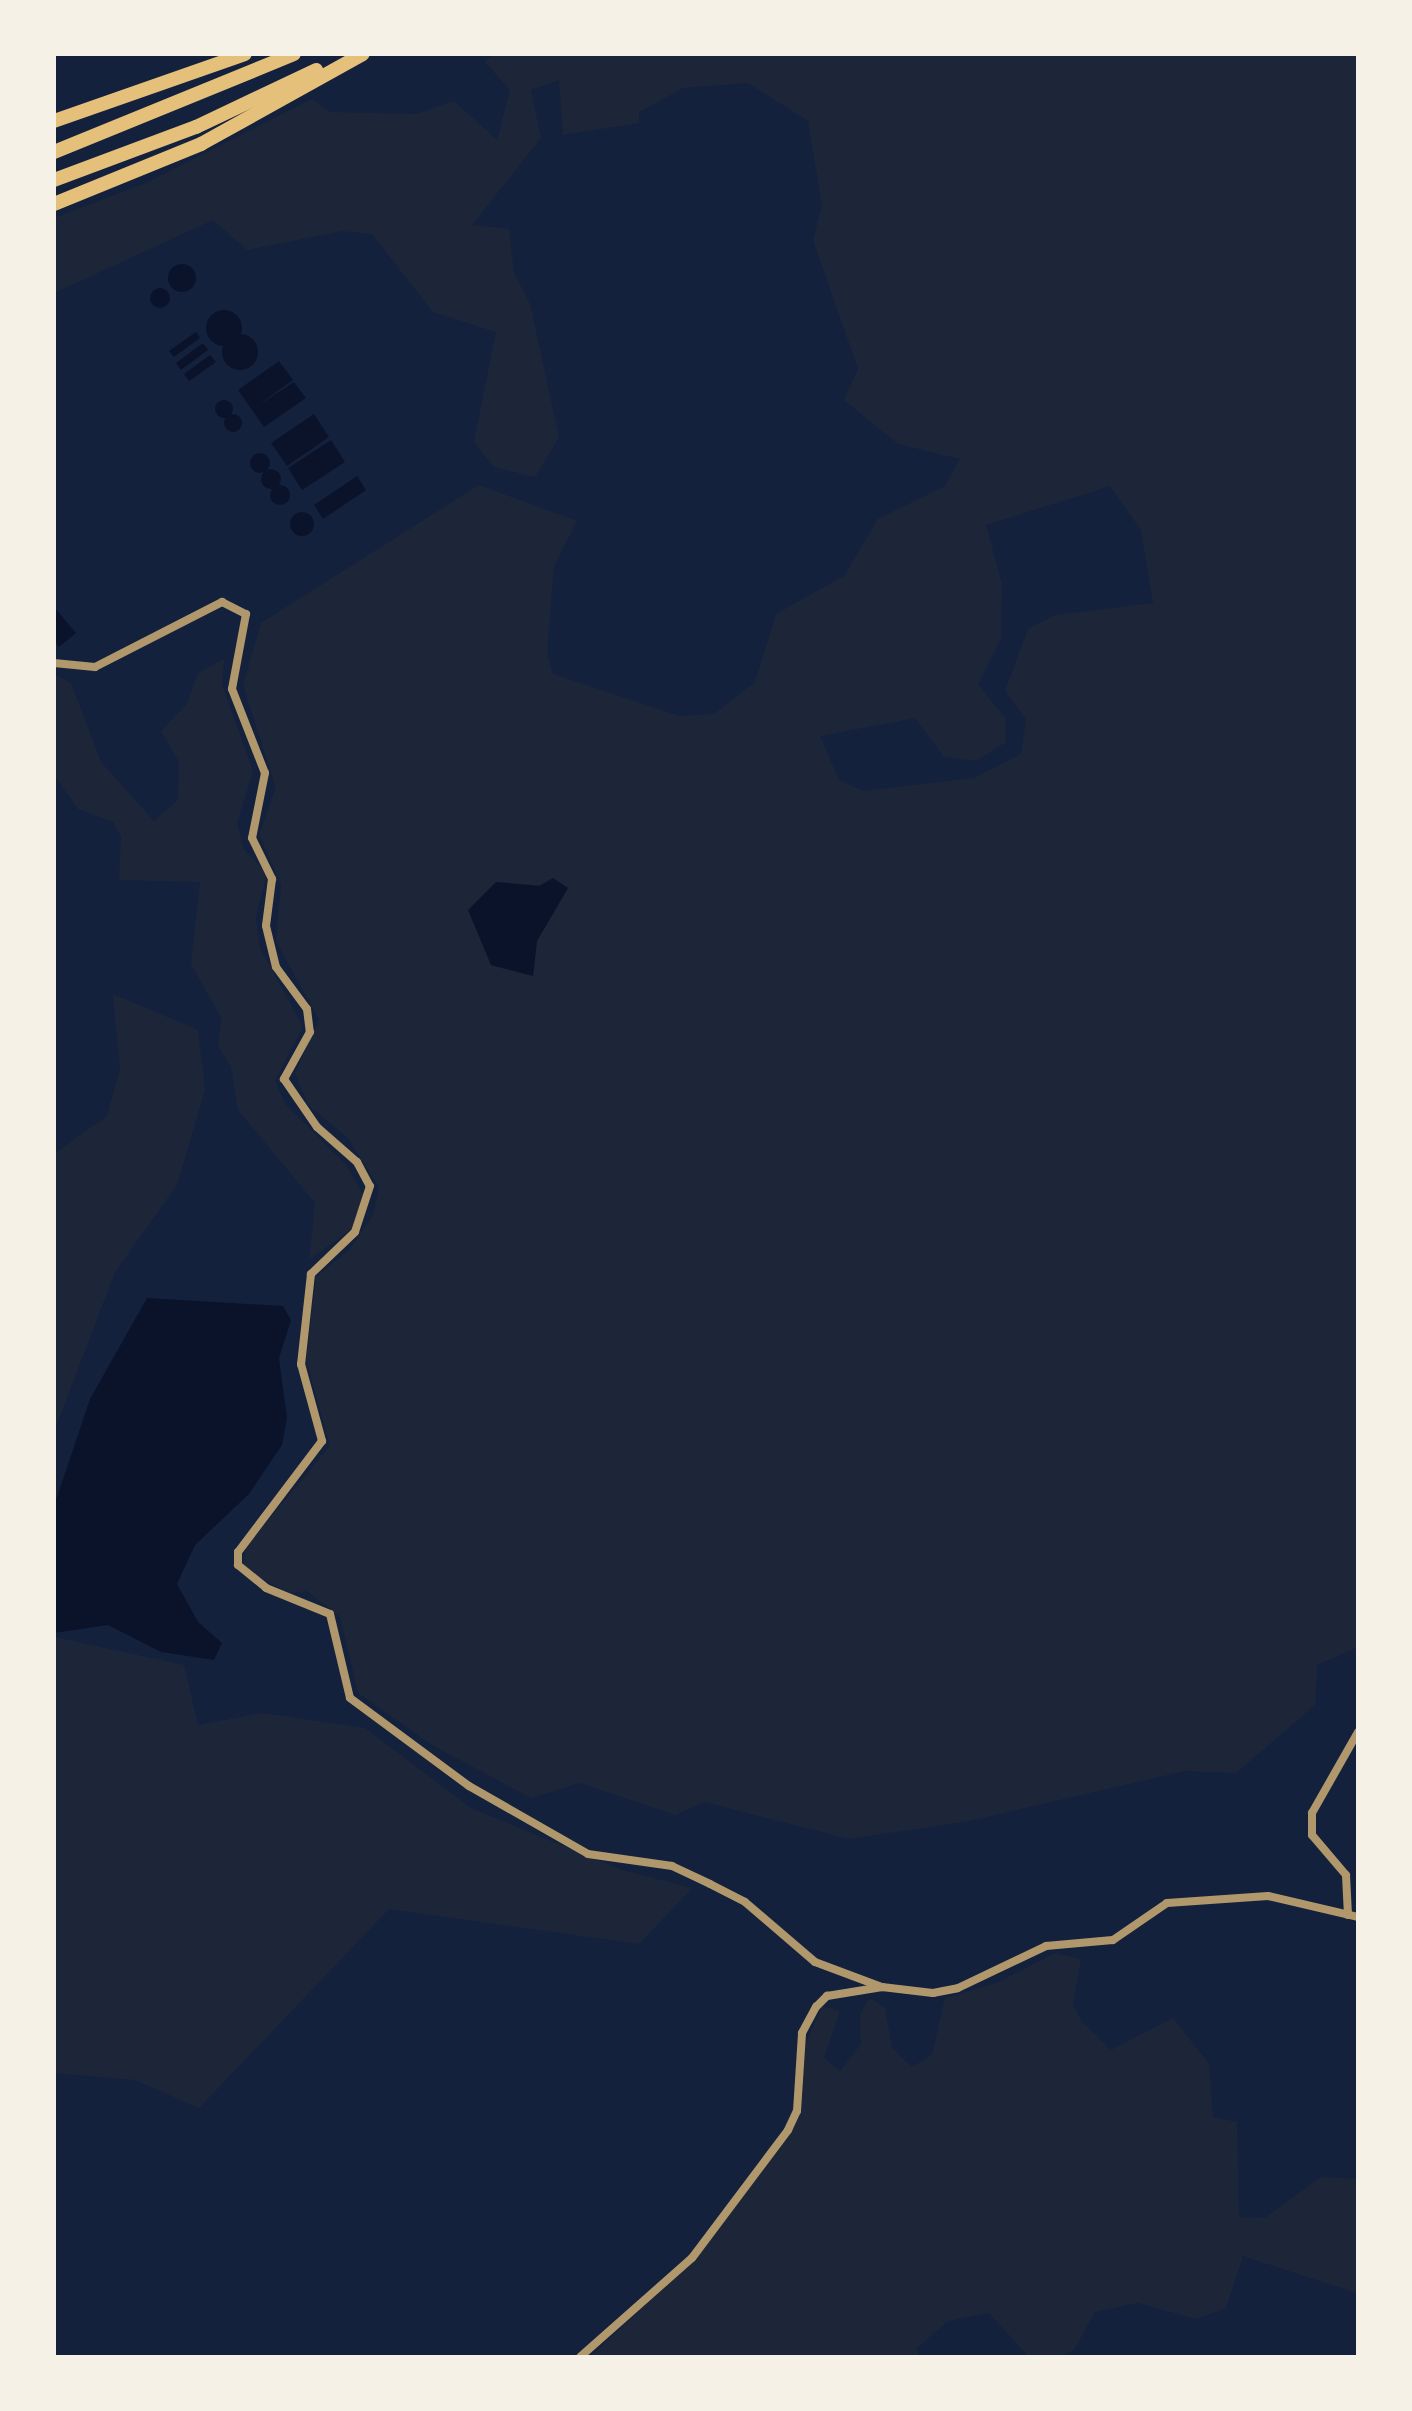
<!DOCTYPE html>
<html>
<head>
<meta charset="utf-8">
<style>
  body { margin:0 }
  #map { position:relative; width:1412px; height:2411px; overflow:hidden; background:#14213d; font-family:"Archivo Narrow",sans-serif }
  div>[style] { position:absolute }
  .green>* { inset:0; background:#1d2539 }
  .water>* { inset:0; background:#0b132b }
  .round { border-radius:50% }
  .minor>* { height:8px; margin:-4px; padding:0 4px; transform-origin:4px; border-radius:4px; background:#b1986c }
  .motorway>* { height:14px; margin:-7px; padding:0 7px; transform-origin:7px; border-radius:7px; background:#e5c07b }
  span { translate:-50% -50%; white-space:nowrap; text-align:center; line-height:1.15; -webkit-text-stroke:6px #f6f1e7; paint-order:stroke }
  .frame { position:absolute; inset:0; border:56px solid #f6f1e7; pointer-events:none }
</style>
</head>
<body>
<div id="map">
  <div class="green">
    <div style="clip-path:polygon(evenodd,494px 54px,1358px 54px,1358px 1647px,1317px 1665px,1315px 1705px,1236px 1773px,1185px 1771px,969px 1821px,849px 1839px,705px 1802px,675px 1815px,579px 1783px,531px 1798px,432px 1745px,358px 1693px,340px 1617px,307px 1591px,289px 1593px,243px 1568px,246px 1547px,330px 1446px,306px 1360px,316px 1277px,350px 1249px,373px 1215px,379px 1188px,348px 1138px,308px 1105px,295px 1073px,319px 1020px,276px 941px,281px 885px,259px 834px,276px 788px,243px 685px,261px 623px,479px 485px,577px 521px,554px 566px,547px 654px,553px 674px,679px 716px,714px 714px,755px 682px,776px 614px,844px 576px,878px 519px,945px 486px,960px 459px,898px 444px,844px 400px,858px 369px,813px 240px,822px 205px,808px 121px,748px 83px,683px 88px,639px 112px,639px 123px,563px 135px,559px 80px,531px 90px,541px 138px,472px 225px,509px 229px,514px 273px,530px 304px,559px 437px,535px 477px,494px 467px,474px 442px,496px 332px,433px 312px,372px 234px,342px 231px,247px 250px,213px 220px,54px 293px,54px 218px,146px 183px,312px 99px,330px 112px,417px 114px,454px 101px,497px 140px,510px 90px,485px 62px,494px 54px,1110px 486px,1141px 530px,1153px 603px,1055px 615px,1028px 629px,1005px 691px,1026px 719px,1021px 754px,974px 778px,863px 791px,839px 780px,820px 736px,915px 718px,944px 757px,976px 761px,1006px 742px,1005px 718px,978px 684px,1001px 639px,1002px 584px,986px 525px,1110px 486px,494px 54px,496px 882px,568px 888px,537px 941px,533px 976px,491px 965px,496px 882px)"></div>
    <div style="clip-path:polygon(224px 659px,222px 684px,253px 771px,237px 823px,244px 850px,267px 873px,256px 917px,260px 948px,303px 1027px,275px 1081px,285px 1104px,347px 1166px,363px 1195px,357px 1225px,309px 1260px,315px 1203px,238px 1110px,231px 1066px,218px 1046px,222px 1019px,191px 964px,200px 882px,119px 880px,121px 837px,113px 822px,78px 809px,54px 775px,54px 674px,71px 683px,101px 762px,154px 821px,178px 800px,179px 762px,161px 731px,187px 704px,198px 673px)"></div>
    <div style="clip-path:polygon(113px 994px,198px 1030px,205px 1090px,177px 1185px,115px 1272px,54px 1432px,54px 1154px,107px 1116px,120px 1069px)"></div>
    <div style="clip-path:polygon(54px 1637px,184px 1665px,198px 1725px,262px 1713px,365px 1728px,471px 1808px,622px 1870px,692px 1888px,639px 1944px,389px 1909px,199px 2108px,135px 2080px,54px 2073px)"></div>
    <div style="clip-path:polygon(1055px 1953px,1081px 1959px,1073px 2004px,1081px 2021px,1111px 2050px,1173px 2018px,1209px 2064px,1213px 2117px,1237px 2122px,1239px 2217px,1265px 2218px,1321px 2177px,1358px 2179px,1357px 2293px,1243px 2256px,1226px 2308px,1196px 2319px,1138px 2303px,1095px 2312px,1074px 2350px,1060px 2357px,1029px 2357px,989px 2313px,948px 2321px,917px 2348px,919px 2357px,590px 2357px,694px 2259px,798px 2118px,806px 2043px,822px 2006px,840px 2011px,824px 2058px,840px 2071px,861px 2044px,860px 2014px,870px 1998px,885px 2008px,892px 2048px,912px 2067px,932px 2055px,945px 1998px,999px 1982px)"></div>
  </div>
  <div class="water">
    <div class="round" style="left:168px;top:264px;width:28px;height:28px"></div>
    <div class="round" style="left:150px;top:288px;width:20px;height:20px"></div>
    <div class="round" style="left:206px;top:310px;width:36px;height:36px"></div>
    <div style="clip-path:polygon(196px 332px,200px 338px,174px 357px,169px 351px)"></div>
    <div class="round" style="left:222px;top:334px;width:36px;height:36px"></div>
    <div style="clip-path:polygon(203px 343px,208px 350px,181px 370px,176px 363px)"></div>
    <div style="clip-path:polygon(210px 355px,216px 362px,189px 381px,184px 374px)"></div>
    <div style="clip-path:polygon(279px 361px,293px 380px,254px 408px,294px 382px,306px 398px,264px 427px,238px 390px)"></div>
    <div class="round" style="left:215px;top:400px;width:18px;height:18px"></div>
    <div class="round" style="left:224px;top:414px;width:18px;height:18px"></div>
    <div style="clip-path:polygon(314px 414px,329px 437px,287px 466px,271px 443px)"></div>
    <div style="clip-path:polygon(331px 440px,345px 462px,302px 490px,288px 468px)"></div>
    <div class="round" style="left:250px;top:453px;width:20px;height:20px"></div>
    <div class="round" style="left:261px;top:469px;width:20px;height:20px"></div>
    <div style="clip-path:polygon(357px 476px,366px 490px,323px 519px,314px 505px)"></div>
    <div class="round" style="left:270px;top:485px;width:20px;height:20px"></div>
    <div class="round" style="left:290px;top:512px;width:24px;height:24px"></div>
    <div style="clip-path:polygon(54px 607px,76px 633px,59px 647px,54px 641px)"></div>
    <div style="clip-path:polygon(553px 878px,568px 888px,537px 941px,533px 976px,491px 965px,468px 910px,496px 882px,539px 886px)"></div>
    <div style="clip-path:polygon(147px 1298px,283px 1306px,291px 1320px,279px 1358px,287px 1418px,282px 1445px,249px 1494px,195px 1545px,177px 1584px,198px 1622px,222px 1643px,214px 1660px,161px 1652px,108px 1625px,54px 1633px,54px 1506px,90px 1399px)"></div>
  </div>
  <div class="minor">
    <div style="left:54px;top:663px;width:41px;rotate:5.6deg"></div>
    <div style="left:95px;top:667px;width:143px;rotate:-27.1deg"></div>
    <div style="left:222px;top:602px;width:27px;rotate:27deg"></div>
    <div style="left:246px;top:614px;width:76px;rotate:100.6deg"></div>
    <div style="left:232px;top:689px;width:90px;rotate:68.6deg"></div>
    <div style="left:265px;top:773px;width:66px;rotate:101.3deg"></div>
    <div style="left:252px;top:838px;width:46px;rotate:64deg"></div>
    <div style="left:272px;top:879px;width:47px;rotate:97.3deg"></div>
    <div style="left:266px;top:926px;width:42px;rotate:76.3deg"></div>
    <div style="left:276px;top:967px;width:52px;rotate:53.6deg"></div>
    <div style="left:307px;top:1009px;width:23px;rotate:83deg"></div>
    <div style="left:310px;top:1032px;width:54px;rotate:119deg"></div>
    <div style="left:284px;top:1079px;width:58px;rotate:55.5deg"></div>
    <div style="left:317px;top:1127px;width:53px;rotate:41.2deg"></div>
    <div style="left:357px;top:1162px;width:27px;rotate:62deg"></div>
    <div style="left:370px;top:1186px;width:48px;rotate:108.1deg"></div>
    <div style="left:355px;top:1232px;width:61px;rotate:136.3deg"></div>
    <div style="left:311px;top:1274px;width:91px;rotate:96.3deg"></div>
    <div style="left:301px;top:1364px;width:80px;rotate:74.7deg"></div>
    <div style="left:322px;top:1441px;width:139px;rotate:127.1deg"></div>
    <div style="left:238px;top:1552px;width:13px;rotate:90deg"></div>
    <div style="left:238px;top:1565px;width:36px;rotate:39deg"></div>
    <div style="left:266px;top:1588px;width:69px;rotate:22.1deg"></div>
    <div style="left:330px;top:1614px;width:86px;rotate:76.6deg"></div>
    <div style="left:350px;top:1698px;width:148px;rotate:36.5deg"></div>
    <div style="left:469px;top:1786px;width:137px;rotate:29.7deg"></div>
    <div style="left:588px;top:1854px;width:85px;rotate:8.1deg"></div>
    <div style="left:672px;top:1866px;width:42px;rotate:25.3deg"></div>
    <div style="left:710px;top:1884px;width:39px;rotate:27deg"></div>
    <div style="left:745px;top:1902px;width:92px;rotate:40.6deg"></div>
    <div style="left:815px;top:1962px;width:72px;rotate:20.5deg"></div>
    <div style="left:882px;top:1987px;width:51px;rotate:6.7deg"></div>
    <div style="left:933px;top:1993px;width:25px;rotate:-11deg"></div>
    <div style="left:958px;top:1988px;width:98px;rotate:-25.5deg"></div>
    <div style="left:1046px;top:1946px;width:67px;rotate:-5.1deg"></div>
    <div style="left:1113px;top:1940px;width:65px;rotate:-34.4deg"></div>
    <div style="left:1167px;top:1903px;width:101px;rotate:-4deg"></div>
    <div style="left:1268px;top:1896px;width:92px;rotate:13.1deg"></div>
    <div style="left:1348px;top:1915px;width:40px;rotate:-92.9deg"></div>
    <div style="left:1346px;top:1875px;width:52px;rotate:-130.4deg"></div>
    <div style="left:1312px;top:1835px;width:22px;rotate:-90deg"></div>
    <div style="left:1312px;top:1813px;width:93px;rotate:-60.4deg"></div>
    <div style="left:580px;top:2357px;width:149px;rotate:-41.5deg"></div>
    <div style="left:692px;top:2258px;width:160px;rotate:-53.1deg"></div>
    <div style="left:788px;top:2130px;width:21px;rotate:-65deg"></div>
    <div style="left:797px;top:2111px;width:78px;rotate:-86.3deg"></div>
    <div style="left:802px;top:2033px;width:30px;rotate:-62deg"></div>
    <div style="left:816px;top:2007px;width:16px;rotate:-45deg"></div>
    <div style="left:827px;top:1996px;width:56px;rotate:-9.3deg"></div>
  </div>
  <div class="motorway">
    <div style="left:54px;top:121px;width:202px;rotate:-19.3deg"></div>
    <div style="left:54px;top:152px;width:259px;rotate:-22.2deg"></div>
    <div style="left:54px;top:180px;width:152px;rotate:-20.5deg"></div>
    <div style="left:196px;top:127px;width:133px;rotate:-25.4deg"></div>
    <div style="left:54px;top:204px;width:159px;rotate:-22.2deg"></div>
    <div style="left:201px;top:144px;width:185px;rotate:-29.1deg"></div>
  </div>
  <div class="frame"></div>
</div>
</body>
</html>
